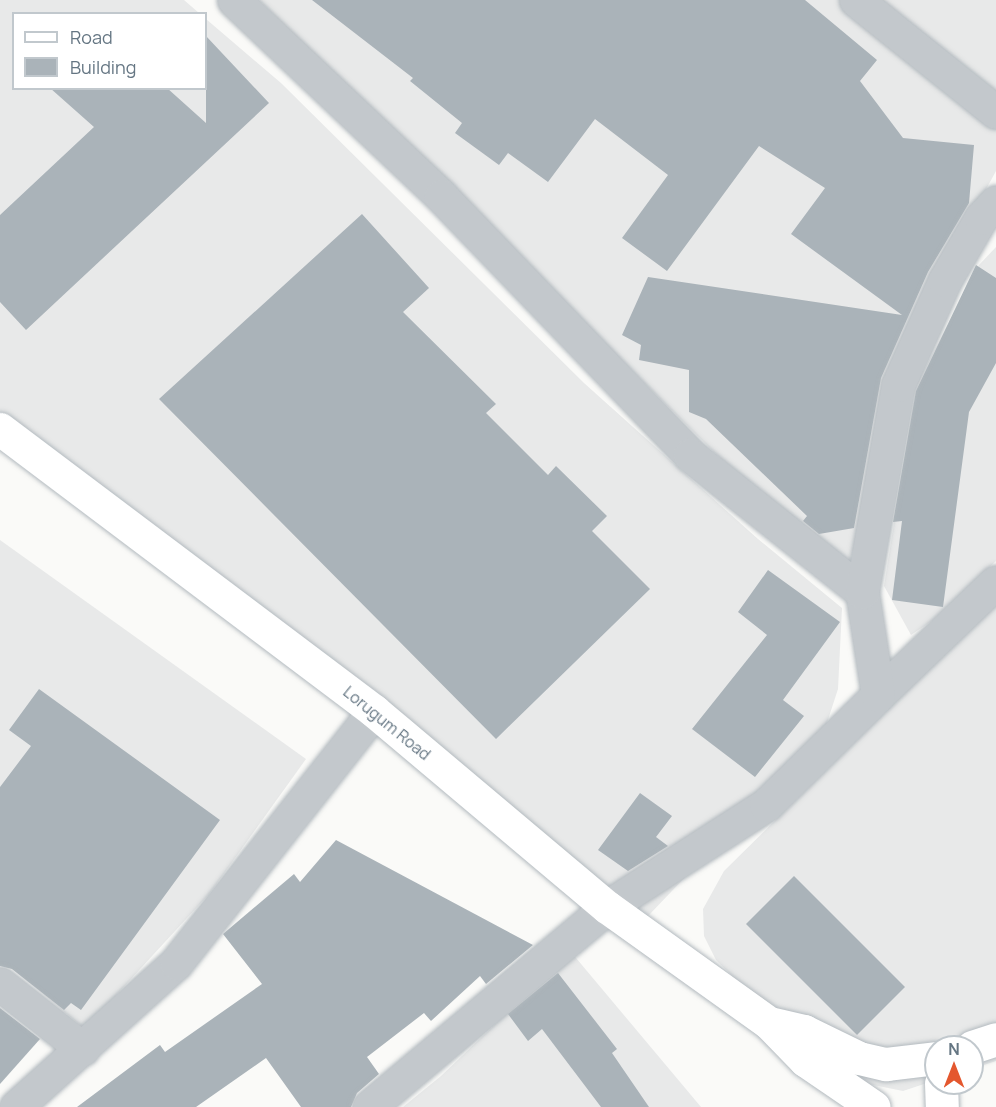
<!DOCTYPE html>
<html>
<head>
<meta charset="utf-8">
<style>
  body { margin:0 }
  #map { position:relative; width:996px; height:1107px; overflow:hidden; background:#fafaf8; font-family:Manrope,sans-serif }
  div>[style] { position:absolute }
  .built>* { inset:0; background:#e8e9e9 }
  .building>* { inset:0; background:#aab3b9 }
  .roads { filter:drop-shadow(0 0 2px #b3babf) drop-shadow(0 0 2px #b3babf) }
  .street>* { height:33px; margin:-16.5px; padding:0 16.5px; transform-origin:16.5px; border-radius:16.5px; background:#c3c8cc }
  .secondary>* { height:33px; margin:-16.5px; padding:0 16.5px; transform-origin:16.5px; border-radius:16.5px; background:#fff }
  span { translate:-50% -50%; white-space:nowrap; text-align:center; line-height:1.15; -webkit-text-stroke:6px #fff; paint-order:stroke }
  .street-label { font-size:16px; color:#657683 }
  .legend { position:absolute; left:12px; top:12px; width:195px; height:78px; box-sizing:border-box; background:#fff; border:2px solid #c1c8cd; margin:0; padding:8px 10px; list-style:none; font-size:18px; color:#657683 }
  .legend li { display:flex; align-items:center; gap:12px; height:30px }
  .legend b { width:30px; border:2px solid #c1c8cd }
  .north { position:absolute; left:924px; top:1035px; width:60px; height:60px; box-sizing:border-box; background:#fff; border:2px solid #c1c8cd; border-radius:50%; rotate:0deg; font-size:16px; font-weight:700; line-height:24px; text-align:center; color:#657683 }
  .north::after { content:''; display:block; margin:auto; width:21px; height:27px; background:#e4572e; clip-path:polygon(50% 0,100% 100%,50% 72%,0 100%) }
</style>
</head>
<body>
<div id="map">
  <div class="built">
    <div style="clip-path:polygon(0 0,184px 0,199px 13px,14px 14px,14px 88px,206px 88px,206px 19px,281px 83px,584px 383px,758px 539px,842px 608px,838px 689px,824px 732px,627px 938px,0 417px)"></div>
    <div style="clip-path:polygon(259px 0,996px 0,996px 171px,919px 312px,849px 565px,717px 455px)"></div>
    <div style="clip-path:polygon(996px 247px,996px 561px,933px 620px,911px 635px,884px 586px,916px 385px,979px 265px)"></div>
    <div style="clip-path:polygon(0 540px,306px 759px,210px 893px,85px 1029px,0 959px)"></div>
    <div style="clip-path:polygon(996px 603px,996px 1061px,972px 1069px,972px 1047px,936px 1047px,936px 1080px,903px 1091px,834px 1077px,716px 960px,704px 936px,703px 909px,724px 871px)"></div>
    <div style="clip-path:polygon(571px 952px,701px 1107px,403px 1107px,441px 1076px)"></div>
  </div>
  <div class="building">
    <div style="clip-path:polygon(312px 0,805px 0,877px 60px,860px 81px,903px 138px,974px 145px,969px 203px,928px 272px,881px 378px,854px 528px,819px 534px,803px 521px,807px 516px,706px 419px,689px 412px,689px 370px,639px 360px,641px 345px,622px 335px,648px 277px,902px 315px,791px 234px,825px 188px,759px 146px,667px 271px,622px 238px,668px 175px,595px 119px,548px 182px,508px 153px,499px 165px,455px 133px,462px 123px,410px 81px,413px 78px)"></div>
    <div style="clip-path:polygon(206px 36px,269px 103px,26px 330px,0 302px,0 215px,94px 127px,50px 88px,167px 88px,206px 123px)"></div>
    <div style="clip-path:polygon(362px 214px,429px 288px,403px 312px,496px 404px,486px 413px,548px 475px,556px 466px,607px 516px,592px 531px,650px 589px,496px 739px,159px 399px)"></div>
    <div style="clip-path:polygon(976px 265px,996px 278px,996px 363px,969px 412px,943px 607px,892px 600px,902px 521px,893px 522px,916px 391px)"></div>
    <div style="clip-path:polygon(768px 570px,840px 622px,783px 700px,804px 716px,755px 777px,692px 729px,767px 635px,738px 612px)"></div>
    <div style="clip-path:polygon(39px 689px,220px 820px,81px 1010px,71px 1003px,64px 1010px,12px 969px,0 966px,0 787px,31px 746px,9px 730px)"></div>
    <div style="clip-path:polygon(640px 793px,672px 816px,656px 837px,668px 846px,628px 871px,598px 850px)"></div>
    <div style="clip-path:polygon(336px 840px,533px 945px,486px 984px,480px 976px,431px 1021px,424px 1013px,367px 1057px,379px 1074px,357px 1093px,351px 1107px,301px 1107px,266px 1058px,196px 1107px,77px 1107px,160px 1045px,165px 1052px,262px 984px,223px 934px,294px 874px,300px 882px)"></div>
    <div style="clip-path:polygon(794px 876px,905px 987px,857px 1035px,746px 924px)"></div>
    <div style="clip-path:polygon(558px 973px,617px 1049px,612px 1053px,649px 1107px,601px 1107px,542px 1029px,528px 1041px,508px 1014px)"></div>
    <div style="clip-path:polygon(0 1008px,40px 1039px,0 1084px)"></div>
  </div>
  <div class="roads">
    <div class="street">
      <div style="left:234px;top:0;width:285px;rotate:43.4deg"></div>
      <div style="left:441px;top:196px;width:359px;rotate:46.1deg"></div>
      <div style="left:690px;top:455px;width:220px;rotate:38.5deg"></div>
      <div style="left:856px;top:0;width:179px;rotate:38.7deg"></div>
      <div style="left:878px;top:695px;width:163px;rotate:-43.8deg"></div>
      <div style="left:0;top:984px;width:105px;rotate:38.1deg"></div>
      <div style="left:16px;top:1107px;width:215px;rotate:-42deg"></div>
      <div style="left:176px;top:963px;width:320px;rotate:-51.8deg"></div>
      <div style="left:369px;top:1107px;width:311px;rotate:-40deg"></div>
      <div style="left:607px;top:907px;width:189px;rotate:-32.7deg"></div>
      <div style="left:766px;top:805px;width:157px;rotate:-44.5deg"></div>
      <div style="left:878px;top:695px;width:104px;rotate:-98.8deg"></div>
      <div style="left:862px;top:592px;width:210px;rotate:-80.1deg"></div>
      <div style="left:898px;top:385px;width:115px;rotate:-65.9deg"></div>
      <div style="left:945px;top:280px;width:72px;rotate:-59.9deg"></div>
      <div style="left:981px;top:218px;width:22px;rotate:-47deg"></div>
    </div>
    <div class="secondary">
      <div style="left:0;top:429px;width:468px;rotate:37deg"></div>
      <div style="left:374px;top:711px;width:304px;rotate:40.1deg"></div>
      <div style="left:607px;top:907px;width:199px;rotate:35.6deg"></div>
      <div style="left:769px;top:1023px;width:52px;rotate:45.8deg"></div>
      <div style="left:805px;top:1060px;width:83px;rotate:34.3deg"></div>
      <div style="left:774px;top:1024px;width:31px;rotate:13deg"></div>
      <div style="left:804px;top:1031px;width:61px;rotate:26.1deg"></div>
      <div style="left:859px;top:1058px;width:28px;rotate:13deg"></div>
      <div style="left:886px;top:1064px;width:50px;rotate:-6.8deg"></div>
      <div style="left:972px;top:1047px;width:25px;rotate:-18deg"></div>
      <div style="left:941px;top:1083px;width:24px;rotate:88deg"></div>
    </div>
  </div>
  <div class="street-label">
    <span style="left:387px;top:723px;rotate:39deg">Lorugum Road</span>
  </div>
  <ul class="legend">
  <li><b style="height:8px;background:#fff"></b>Road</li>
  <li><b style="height:16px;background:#aab3b9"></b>Building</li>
  </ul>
  <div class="north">N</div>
</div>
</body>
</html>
